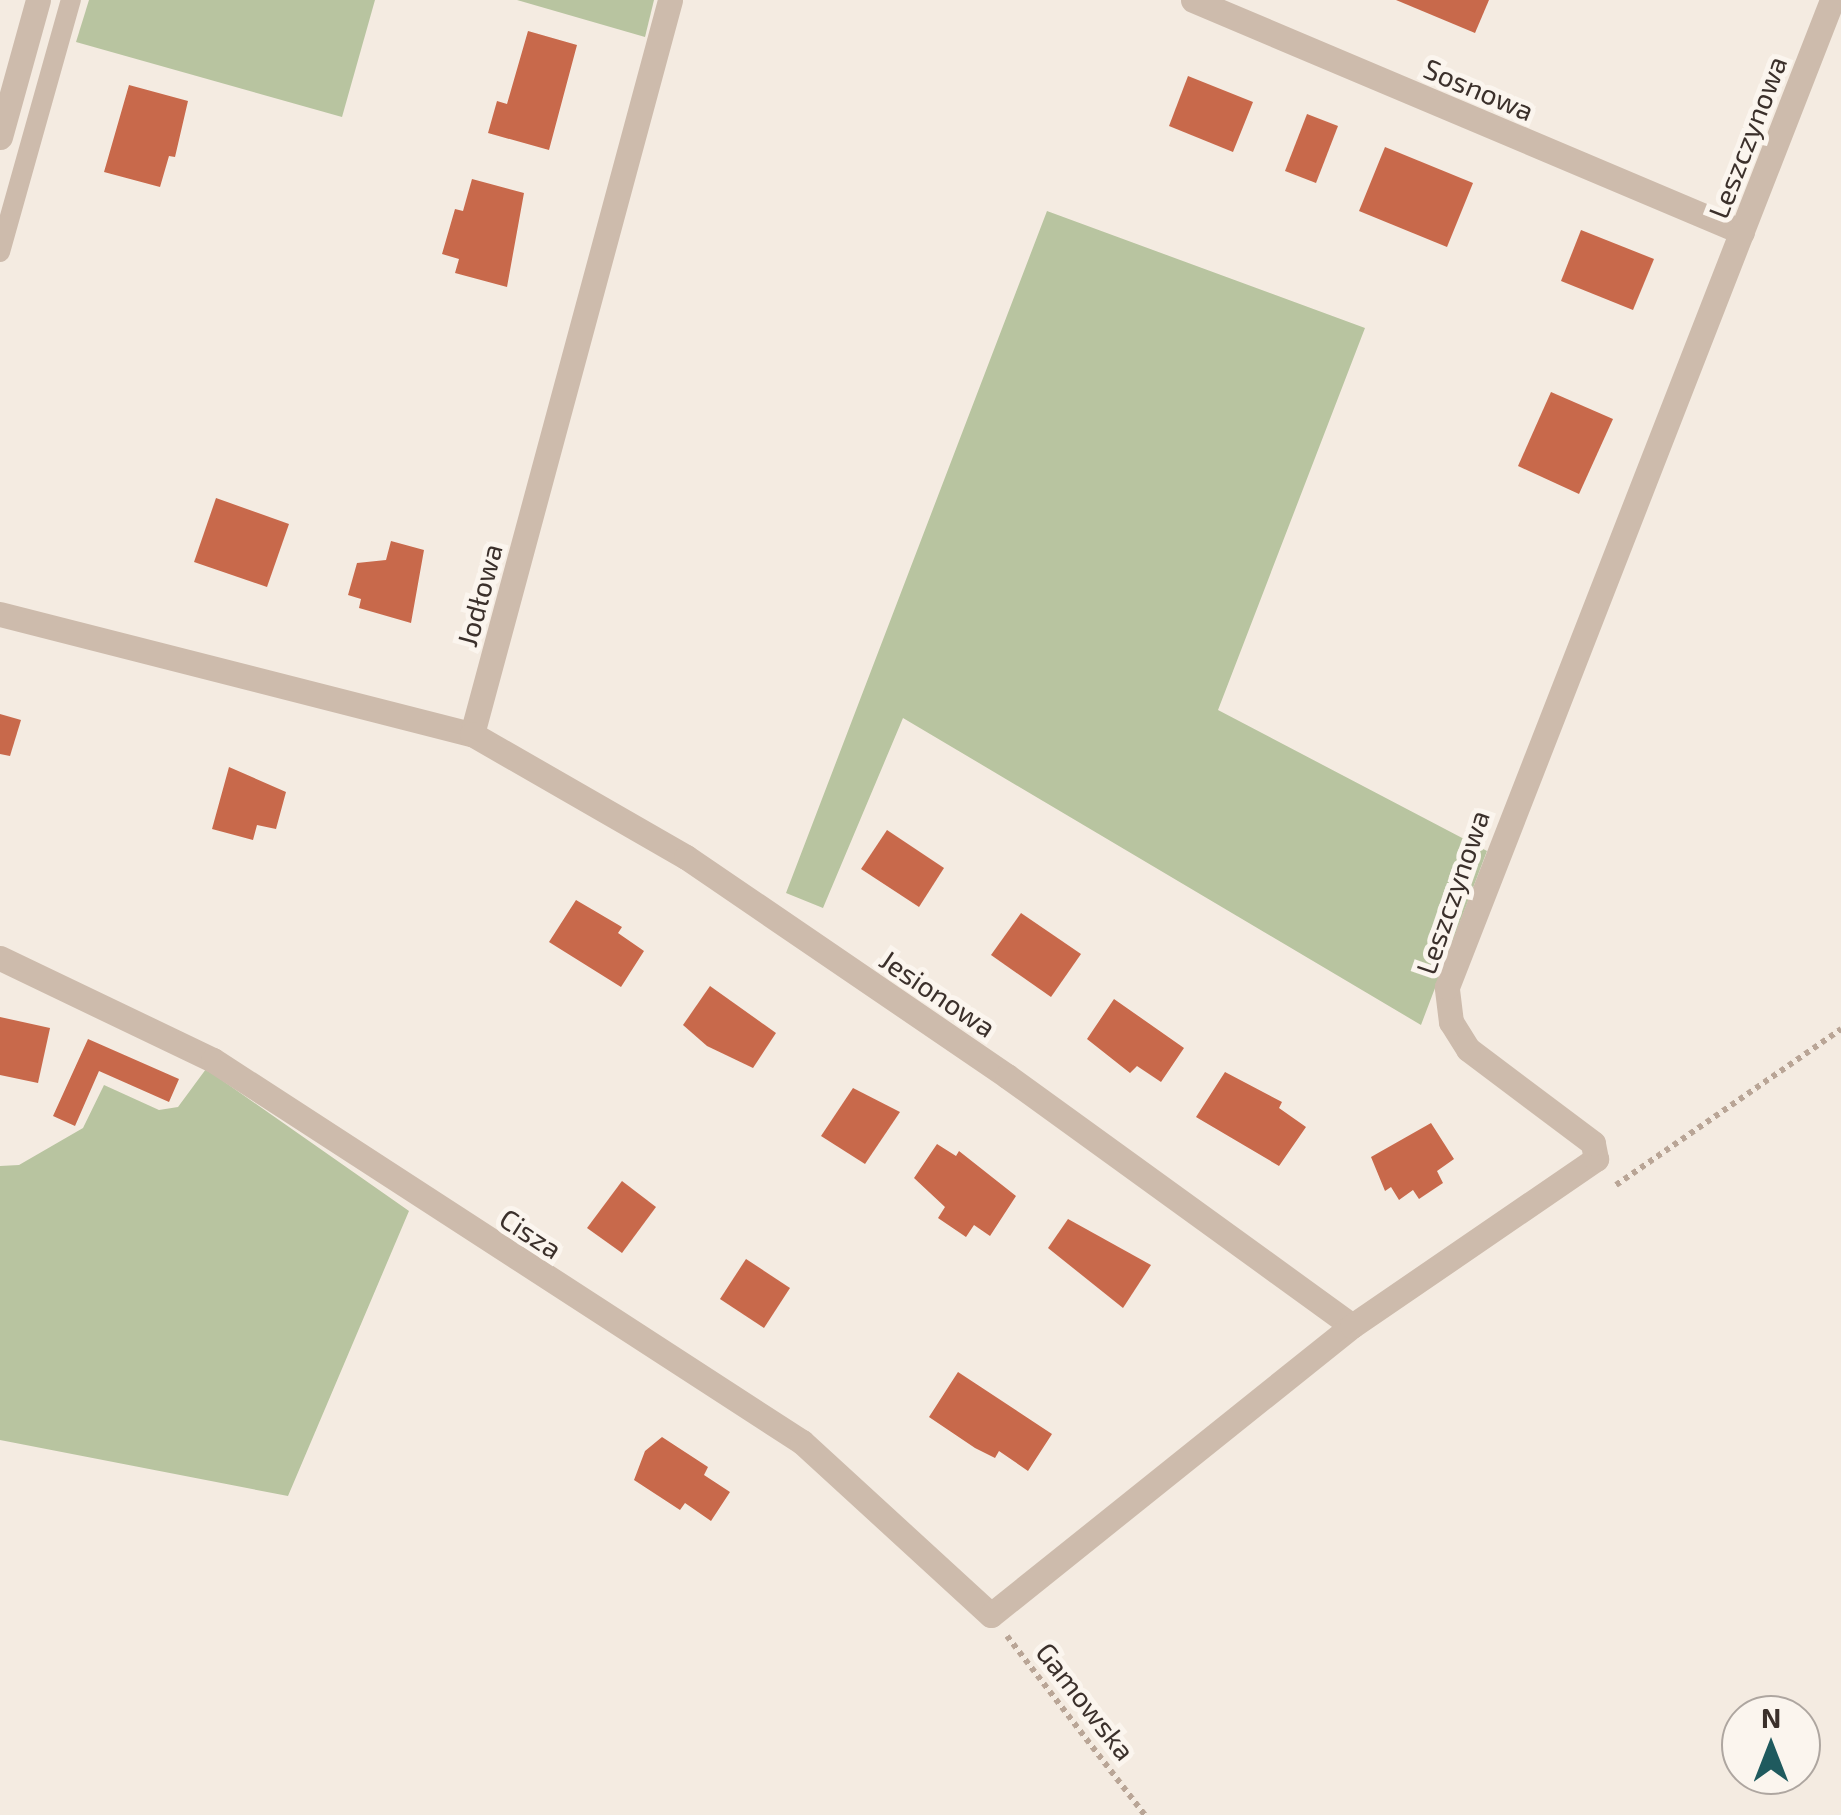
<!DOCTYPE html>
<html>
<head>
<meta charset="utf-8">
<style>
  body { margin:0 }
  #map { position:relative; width:1841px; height:1815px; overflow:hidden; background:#f4ebe1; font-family:"Exo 2",sans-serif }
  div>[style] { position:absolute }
  .green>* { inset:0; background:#b8c4a0 }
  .building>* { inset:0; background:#c8694b }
  .path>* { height:6px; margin-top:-3px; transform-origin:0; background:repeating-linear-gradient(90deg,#b9a596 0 5px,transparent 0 10px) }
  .lane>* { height:20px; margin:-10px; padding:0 10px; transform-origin:10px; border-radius:10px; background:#cdbbac }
  .street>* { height:25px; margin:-12.5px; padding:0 12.5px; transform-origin:12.5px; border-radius:12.5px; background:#cdbbac }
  span { translate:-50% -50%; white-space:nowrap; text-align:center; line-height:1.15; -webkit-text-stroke:10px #fbf5ee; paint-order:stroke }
  .street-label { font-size:28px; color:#3b302b }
  .north { position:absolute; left:1721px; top:1695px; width:100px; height:100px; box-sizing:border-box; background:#fbf5ee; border:2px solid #aea6a0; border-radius:50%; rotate:0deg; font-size:28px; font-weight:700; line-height:40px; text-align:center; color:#3b302b }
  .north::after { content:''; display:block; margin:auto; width:35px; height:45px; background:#1f5a5e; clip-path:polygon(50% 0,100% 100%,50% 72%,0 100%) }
</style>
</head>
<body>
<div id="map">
  <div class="green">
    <div style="clip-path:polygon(89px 0,375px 0,342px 117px,76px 42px)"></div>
    <div style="clip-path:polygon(517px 0,654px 0,645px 37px)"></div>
    <div style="clip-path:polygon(1047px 211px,1365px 328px,1218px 710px,1487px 851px,1421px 1025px,903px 718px,823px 908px,786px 893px)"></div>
    <div style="clip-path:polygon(206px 1069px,409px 1211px,288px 1496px,0 1440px,0 1166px,19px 1165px,83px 1128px,104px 1085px,159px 1110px,178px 1107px)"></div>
  </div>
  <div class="building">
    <div style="clip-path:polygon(1396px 0,1489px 0,1475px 33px)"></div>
    <div style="clip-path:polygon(528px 31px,577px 45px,549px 150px,488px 133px,497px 101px,507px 104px)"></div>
    <div style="clip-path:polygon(1188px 76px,1253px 102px,1233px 152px,1169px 126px)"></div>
    <div style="clip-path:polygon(129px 85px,188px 101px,175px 157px,169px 156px,160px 187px,104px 172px)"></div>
    <div style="clip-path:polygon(1307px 114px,1338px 126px,1316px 183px,1285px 171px)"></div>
    <div style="clip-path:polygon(1385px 147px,1473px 183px,1447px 247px,1359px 211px)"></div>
    <div style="clip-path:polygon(472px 179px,524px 193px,507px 287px,455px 273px,459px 259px,442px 254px,455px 209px,463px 211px)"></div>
    <div style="clip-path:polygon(1581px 230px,1654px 259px,1633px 310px,1561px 281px)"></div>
    <div style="clip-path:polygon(1551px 392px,1613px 419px,1579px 494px,1518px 466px)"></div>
    <div style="clip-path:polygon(216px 498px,289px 524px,267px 587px,194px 562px)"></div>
    <div style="clip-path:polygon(391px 541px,424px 550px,411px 623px,359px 608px,361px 599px,348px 595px,357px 563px,386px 560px)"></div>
    <div style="clip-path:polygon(0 714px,21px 720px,10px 756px,0 754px)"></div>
    <div style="clip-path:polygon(229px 767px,286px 792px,276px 829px,257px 825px,253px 840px,212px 829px)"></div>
    <div style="clip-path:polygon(887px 830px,944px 868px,919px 907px,861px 869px)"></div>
    <div style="clip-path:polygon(576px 900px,622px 927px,618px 933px,644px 951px,621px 987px,549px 942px)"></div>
    <div style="clip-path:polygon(1021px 913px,1081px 954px,1051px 997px,991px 955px)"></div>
    <div style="clip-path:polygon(710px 986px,776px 1033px,753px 1068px,707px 1046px,683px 1025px)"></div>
    <div style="clip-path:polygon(1114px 999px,1184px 1048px,1161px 1082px,1137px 1066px,1130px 1073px,1087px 1039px)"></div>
    <div style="clip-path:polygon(0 1017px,50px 1028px,38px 1083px,0 1075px)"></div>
    <div style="clip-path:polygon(88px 1039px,179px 1079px,169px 1102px,99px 1071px,75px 1126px,53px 1116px)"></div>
    <div style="clip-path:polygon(1225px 1072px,1282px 1102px,1279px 1108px,1306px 1127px,1279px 1166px,1196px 1117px)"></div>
    <div style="clip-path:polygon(853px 1088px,900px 1112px,865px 1164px,821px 1136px)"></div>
    <div style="clip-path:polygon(1431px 1123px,1454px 1159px,1437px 1171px,1443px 1183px,1419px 1199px,1413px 1190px,1399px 1200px,1391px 1187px,1385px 1191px,1371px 1157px)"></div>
    <div style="clip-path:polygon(937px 1144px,956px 1156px,959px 1151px,1016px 1196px,990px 1236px,974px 1225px,966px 1237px,938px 1218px,945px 1207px,914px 1178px)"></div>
    <div style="clip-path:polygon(622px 1181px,656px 1207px,622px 1253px,587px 1228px)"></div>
    <div style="clip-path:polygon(1068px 1219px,1151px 1265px,1123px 1308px,1048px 1248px)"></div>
    <div style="clip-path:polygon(746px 1259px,790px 1288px,764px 1328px,720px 1299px)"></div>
    <div style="clip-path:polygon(958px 1372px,1052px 1434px,1028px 1471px,999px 1451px,995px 1458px,975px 1448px,929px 1417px)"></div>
    <div style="clip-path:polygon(662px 1437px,708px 1467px,704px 1475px,730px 1492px,711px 1521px,685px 1503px,680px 1510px,634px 1480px,645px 1451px)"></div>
  </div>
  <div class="path">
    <div style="left:1616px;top:1185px;width:274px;rotate:-34.7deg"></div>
    <div style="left:1007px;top:1636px;width:226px;rotate:52.4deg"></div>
  </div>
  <div class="lane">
    <div style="left:0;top:252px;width:262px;rotate:-74.3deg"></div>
  </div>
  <div class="street">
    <div style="left:1193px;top:0;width:596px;rotate:22.91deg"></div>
    <div style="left:0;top:137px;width:142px;rotate:-74.5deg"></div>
    <div style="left:0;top:614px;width:487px;rotate:14.3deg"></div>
    <div style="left:472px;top:734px;width:760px;rotate:-74.9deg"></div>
    <div style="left:472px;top:734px;width:247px;rotate:29.9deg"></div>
    <div style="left:686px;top:857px;width:389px;rotate:34.3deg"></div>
    <div style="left:1007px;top:1076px;width:426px;rotate:35.9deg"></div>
    <div style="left:0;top:958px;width:236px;rotate:25.6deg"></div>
    <div style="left:213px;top:1060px;width:702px;rotate:32.97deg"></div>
    <div style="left:802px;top:1442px;width:256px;rotate:42.5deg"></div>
    <div style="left:991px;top:1615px;width:462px;rotate:-38.7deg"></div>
    <div style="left:1352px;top:1326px;width:296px;rotate:-34.4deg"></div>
    <div style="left:1596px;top:1159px;width:16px;rotate:-101deg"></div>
    <div style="left:1593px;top:1143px;width:156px;rotate:-143.1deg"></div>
    <div style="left:1468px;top:1049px;width:32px;rotate:-122deg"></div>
    <div style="left:1451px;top:1022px;width:35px;rotate:-97deg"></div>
    <div style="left:1447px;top:987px;width:1059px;rotate:-68.69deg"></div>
  </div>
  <div class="street-label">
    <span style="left:1479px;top:89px;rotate:23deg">Sosnowa</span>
    <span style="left:1747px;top:137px;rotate:-69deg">Leszczynowa</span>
    <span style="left:479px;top:595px;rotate:-75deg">Jodłowa</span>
    <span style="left:1452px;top:892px;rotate:-71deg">Leszczynowa</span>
    <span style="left:938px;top:993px;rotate:34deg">Jesionowa</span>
    <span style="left:531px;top:1233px;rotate:33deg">Cisza</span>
    <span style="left:1086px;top:1701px;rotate:52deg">Gamowska</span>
  </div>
  <div class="north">N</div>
</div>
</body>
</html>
